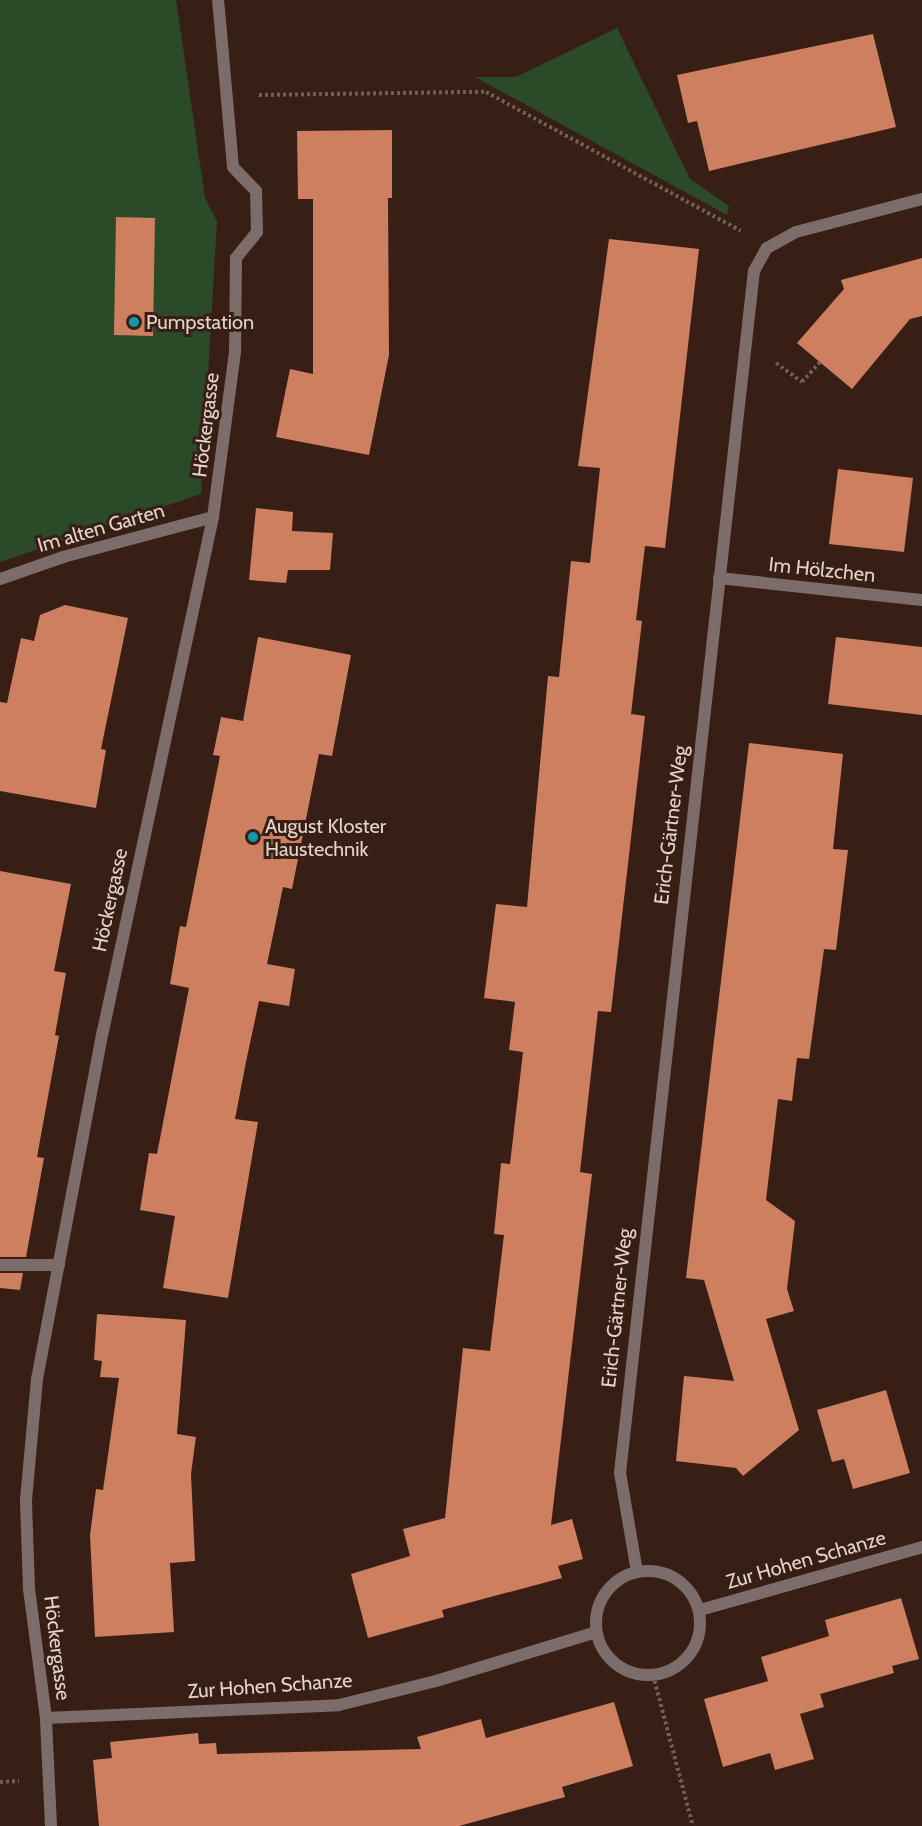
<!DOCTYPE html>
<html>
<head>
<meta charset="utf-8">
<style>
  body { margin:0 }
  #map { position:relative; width:922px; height:1826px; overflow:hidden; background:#381f15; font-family:Cabin,sans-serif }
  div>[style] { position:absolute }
  .green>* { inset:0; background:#2b4b28 }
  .building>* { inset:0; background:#cd7f60 }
  .path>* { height:4px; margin-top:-2px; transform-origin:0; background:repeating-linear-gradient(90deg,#745d55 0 3px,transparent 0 6px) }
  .street>* { height:12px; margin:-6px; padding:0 6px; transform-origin:6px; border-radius:6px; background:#7c6d6b }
  .street>.ring { margin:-6px; padding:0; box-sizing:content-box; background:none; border:12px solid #7c6d6b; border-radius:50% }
  .dots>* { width:16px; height:16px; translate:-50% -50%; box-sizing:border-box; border:3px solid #381f15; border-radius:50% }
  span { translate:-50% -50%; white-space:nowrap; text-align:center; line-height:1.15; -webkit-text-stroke:6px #381f15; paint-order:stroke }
  .poi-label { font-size:20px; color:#e4d2cc }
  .left { translate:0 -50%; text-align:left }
  .street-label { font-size:20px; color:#e4d2cc }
</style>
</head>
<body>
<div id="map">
  <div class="green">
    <div style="clip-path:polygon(0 0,176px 0,205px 198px,217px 221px,201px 494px,0 562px)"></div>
    <div style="clip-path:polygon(617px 28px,690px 179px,729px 206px,727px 215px,475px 77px,516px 77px)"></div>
  </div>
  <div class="building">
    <div style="clip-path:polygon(873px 34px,896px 127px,709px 171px,697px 121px,688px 123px,677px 75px)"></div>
    <div style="clip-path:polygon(392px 130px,392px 198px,388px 198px,389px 355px,369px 455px,276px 437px,290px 369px,313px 374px,313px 199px,298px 199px,297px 131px)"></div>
    <div style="clip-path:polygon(116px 217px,155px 218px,153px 336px,114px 335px)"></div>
    <div style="clip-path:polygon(609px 239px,699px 249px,665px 548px,645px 546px,636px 620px,642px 621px,631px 714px,645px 716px,611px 1012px,598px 1011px,580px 1172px,592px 1174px,551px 1525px,572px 1519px,583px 1559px,558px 1566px,562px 1578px,442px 1610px,444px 1617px,368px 1638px,351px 1574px,410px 1556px,403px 1529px,445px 1518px,463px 1348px,490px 1351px,504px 1235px,494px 1234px,501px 1163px,510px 1164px,523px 1052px,509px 1050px,515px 1002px,484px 998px,496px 904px,527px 907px,548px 676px,559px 677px,571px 561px,590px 563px,600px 468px,578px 466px)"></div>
    <div style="clip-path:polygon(922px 258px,922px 316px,910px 319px,852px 389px,797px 343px,844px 289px,841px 280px)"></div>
    <div style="clip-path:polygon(838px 469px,913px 478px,904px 552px,829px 544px)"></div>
    <div style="clip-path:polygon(256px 508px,293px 512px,292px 531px,333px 533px,330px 570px,288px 570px,286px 583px,249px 580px)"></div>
    <div style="clip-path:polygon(65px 605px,128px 618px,101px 749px,106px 750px,96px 808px,0 791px,0 702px,7px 703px,21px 638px,34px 641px,40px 615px)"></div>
    <div style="clip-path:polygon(258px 637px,351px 655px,332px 756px,319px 754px,292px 889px,283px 887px,267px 964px,295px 969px,289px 1006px,259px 1001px,246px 1062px,235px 1119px,258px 1122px,228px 1298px,163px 1288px,175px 1216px,140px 1210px,149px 1153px,157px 1154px,189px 988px,170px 984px,180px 926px,186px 927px,220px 756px,213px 755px,221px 717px,243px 721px)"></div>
    <div style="clip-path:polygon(836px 637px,922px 647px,922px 715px,828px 704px)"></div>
    <div style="clip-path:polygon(749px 743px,843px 754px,833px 849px,848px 850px,836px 950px,824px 949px,809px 1059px,797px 1058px,792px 1101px,778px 1099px,766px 1200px,795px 1221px,787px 1289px,794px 1311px,766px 1319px,799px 1430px,743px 1476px,736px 1468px,676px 1461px,684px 1376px,734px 1381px,704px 1280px,686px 1278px)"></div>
    <div style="clip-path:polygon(0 871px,71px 884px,54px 971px,66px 973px,55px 1035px,59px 1036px,37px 1157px,44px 1158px,26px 1257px,0 1257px)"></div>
    <div style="clip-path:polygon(0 1273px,23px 1273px,20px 1290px,0 1288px)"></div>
    <div style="clip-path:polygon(97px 1314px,186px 1320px,177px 1434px,196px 1437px,191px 1474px,195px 1561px,170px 1563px,174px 1632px,95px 1637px,90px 1535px,96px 1489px,103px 1490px,119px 1378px,100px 1377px,102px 1361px,94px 1360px)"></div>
    <div style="clip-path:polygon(886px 1390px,910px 1473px,853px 1489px,844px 1459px,832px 1462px,817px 1410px)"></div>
    <div style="clip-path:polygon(901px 1598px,919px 1659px,892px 1666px,894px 1673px,820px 1694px,824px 1707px,800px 1714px,814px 1759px,775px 1770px,770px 1753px,723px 1767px,704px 1699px,768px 1681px,761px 1657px,829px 1636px,825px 1620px)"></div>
    <div style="clip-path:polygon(614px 1702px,633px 1766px,562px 1787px,565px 1797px,459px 1826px,99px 1826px,93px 1760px,112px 1758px,110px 1742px,198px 1733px,199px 1744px,216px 1743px,217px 1754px,421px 1749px,417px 1737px,481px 1719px,486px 1738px)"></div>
  </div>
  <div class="path">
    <div style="left:259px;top:95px;width:227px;rotate:-0.8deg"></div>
    <div style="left:486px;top:92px;width:290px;rotate:28.6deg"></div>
    <div style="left:776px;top:363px;width:32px;rotate:36deg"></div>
    <div style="left:802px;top:382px;width:27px;rotate:-48deg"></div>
    <div style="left:653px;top:1675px;width:156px;rotate:75.2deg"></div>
    <div style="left:0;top:1782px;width:19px;rotate:-3deg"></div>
  </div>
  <div class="street">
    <div style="left:719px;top:578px;width:204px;rotate:6.2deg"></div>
    <div style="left:0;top:579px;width:67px;rotate:-19.2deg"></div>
    <div style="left:63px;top:557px;width:155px;rotate:-14.9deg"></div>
    <div style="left:0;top:1265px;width:59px"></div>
    <div class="ring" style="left:596px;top:1571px;width:92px;height:92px"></div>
    <div style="left:637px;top:1572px;width:100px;rotate:-99.7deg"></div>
    <div style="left:620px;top:1473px;width:1209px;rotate:-83.64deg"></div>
    <div style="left:754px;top:271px;width:26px;rotate:-61deg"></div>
    <div style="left:767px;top:248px;width:33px;rotate:-29deg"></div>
    <div style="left:796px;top:232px;width:130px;rotate:-14.7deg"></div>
    <div style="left:700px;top:1610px;width:231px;rotate:-15.8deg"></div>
    <div style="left:46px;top:1718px;width:293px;rotate:-2.5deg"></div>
    <div style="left:339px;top:1705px;width:100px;rotate:-13.9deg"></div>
    <div style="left:436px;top:1681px;width:167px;rotate:-17deg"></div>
    <div style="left:51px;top:1826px;width:108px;rotate:-92.7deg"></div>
    <div style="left:46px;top:1718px;width:131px;rotate:-97.5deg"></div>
    <div style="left:29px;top:1588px;width:88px;rotate:-92deg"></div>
    <div style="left:26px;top:1500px;width:121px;rotate:-84.8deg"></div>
    <div style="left:37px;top:1379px;width:354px;rotate:-79.3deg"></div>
    <div style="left:103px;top:1031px;width:526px;rotate:-77.92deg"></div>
    <div style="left:213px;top:517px;width:166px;rotate:-82.4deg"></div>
    <div style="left:235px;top:352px;width:94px;rotate:-89.4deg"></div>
    <div style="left:236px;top:258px;width:33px;rotate:-51deg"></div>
    <div style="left:257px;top:232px;width:41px;rotate:-91.4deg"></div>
    <div style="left:256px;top:191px;width:33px;rotate:-134deg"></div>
    <div style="left:233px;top:167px;width:168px;rotate:-95.1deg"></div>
  </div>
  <div class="dots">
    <div style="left:134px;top:322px;background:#0f9aa8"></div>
    <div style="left:253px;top:837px;background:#0f9aa8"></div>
  </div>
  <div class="poi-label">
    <span class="left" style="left:146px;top:322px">Pumpstation</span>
    <span class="left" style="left:265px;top:838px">August Kloster<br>Haustechnik</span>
  </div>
  <div class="street-label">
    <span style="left:206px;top:425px;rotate:-83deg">Höckergasse</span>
    <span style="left:101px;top:528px;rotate:-16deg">Im alten Garten</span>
    <span style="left:822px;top:570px;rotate:6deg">Im Hölzchen</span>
    <span style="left:671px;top:825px;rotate:-83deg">Erich-Gärtner-Weg</span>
    <span style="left:110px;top:900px;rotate:-78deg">Höckergasse</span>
    <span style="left:617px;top:1308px;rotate:-84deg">Erich-Gärtner-Weg</span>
    <span style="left:806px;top:1560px;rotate:-16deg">Zur Hohen Schanze</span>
    <span style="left:57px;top:1648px;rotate:83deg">Höckergasse</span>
    <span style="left:270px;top:1686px;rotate:-4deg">Zur Hohen Schanze</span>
  </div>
</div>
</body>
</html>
